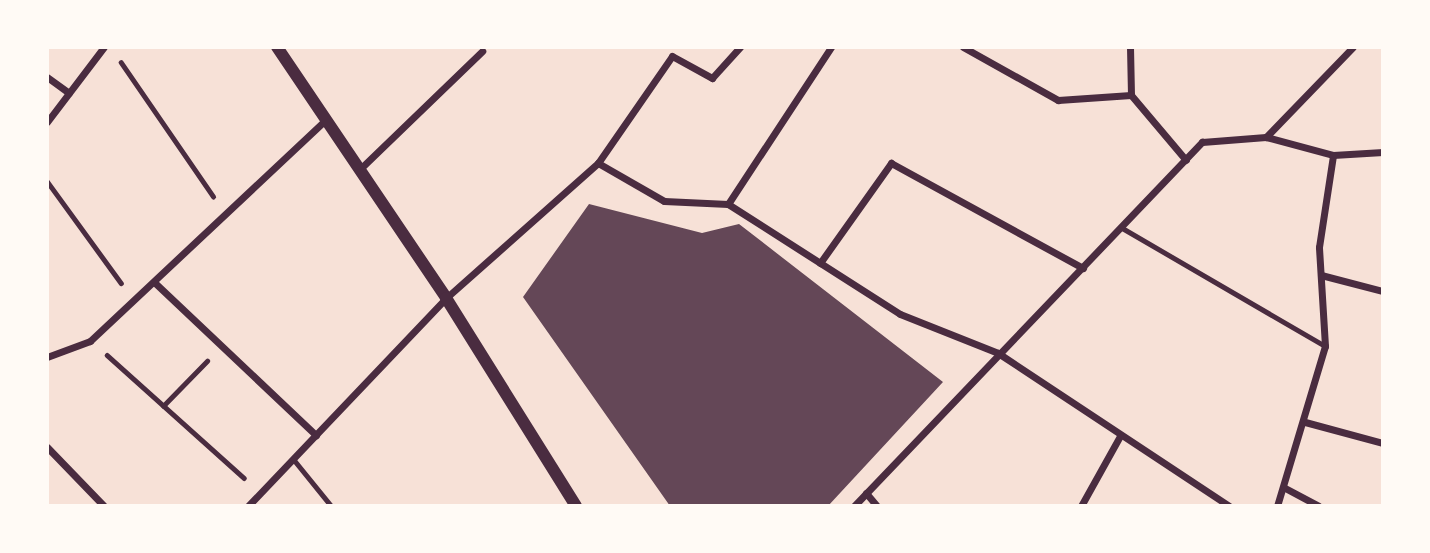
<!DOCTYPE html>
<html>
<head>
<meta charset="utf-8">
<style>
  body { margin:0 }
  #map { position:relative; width:1430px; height:553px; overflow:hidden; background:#f7e1d7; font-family:Quicksand,sans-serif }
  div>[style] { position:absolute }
  .building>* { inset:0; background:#644757 }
  .path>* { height:4.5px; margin:-2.25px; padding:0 2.25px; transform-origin:2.25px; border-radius:2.25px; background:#4a2c40 }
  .service>* { height:5px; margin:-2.5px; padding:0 2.5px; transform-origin:2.5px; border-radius:2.5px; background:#4a2c40 }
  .minor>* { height:7px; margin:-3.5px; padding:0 3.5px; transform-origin:3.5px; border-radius:3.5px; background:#4a2c40 }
  .tertiary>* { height:12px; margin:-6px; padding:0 6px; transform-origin:6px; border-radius:6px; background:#4a2c40 }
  span { translate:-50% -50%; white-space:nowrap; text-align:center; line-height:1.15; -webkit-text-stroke:7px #fffaf5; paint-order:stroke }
  .frame { position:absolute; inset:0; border:49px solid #fffaf5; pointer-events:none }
</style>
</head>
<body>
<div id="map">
  <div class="building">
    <div style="clip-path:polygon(589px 204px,702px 233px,739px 224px,943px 382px,828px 506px,670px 506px,523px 297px)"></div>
  </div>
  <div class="path">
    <div style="left:121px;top:62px;width:163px;rotate:55.5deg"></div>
    <div style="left:47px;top:181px;width:126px;rotate:54deg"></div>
    <div style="left:107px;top:355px;width:184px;rotate:41.9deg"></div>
    <div style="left:163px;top:406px;width:63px;rotate:-45.6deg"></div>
  </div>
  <div class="service">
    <div style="left:1122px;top:228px;width:235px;rotate:30.2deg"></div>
    <div style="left:293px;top:459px;width:60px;rotate:51deg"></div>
  </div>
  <div class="minor">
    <div style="left:963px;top:47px;width:109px;rotate:29.2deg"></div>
    <div style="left:1058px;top:100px;width:73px;rotate:-3.9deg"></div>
    <div style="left:1130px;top:47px;width:48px;rotate:88.8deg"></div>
    <div style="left:1131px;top:95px;width:85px;rotate:49.8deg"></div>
    <div style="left:47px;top:77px;width:27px;rotate:36deg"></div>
    <div style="left:47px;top:122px;width:94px;rotate:-52.8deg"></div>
    <div style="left:1266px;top:137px;width:125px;rotate:-46deg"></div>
    <div style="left:598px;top:163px;width:76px;rotate:29.9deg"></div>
    <div style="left:664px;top:201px;width:64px;rotate:2.7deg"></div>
    <div style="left:728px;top:204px;width:204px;rotate:32.6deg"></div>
    <div style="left:900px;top:314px;width:105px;rotate:21.7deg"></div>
    <div style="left:998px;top:353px;width:277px;rotate:33.5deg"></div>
    <div style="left:360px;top:169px;width:170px;rotate:-44deg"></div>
    <div style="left:728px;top:204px;width:188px;rotate:-56.7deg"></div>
    <div style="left:820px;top:263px;width:123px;rotate:-54.6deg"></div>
    <div style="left:891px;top:163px;width:219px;rotate:28.7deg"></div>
    <div style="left:1321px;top:275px;width:64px;rotate:14.5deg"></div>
    <div style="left:154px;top:282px;width:223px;rotate:43.4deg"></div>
    <div style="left:47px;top:357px;width:46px;rotate:-20.4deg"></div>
    <div style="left:90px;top:341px;width:324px;rotate:-43.2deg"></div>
    <div style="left:1305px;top:422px;width:81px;rotate:15.1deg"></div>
    <div style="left:47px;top:447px;width:82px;rotate:46deg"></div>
    <div style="left:1285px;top:488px;width:38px;rotate:28deg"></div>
    <div style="left:866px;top:493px;width:17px;rotate:50deg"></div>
    <div style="left:248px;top:506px;width:287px;rotate:-46.4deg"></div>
    <div style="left:446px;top:298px;width:203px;rotate:-41.6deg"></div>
    <div style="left:598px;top:163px;width:130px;rotate:-55.3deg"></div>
    <div style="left:672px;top:56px;width:46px;rotate:28.8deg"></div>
    <div style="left:712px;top:78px;width:42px;rotate:-47.9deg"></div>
    <div style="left:854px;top:506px;width:504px;rotate:-46.29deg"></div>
    <div style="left:1202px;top:142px;width:64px;rotate:-4.5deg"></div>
    <div style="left:1266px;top:137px;width:69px;rotate:15deg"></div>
    <div style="left:1333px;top:155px;width:50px;rotate:-3.4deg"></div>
    <div style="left:1081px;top:506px;width:80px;rotate:-60.9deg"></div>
    <div style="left:1277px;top:506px;width:167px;rotate:-73.3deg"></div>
    <div style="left:1325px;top:346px;width:99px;rotate:-93.5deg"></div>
    <div style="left:1319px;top:247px;width:93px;rotate:-81.3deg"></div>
  </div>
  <div class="tertiary">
    <div style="left:277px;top:47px;width:303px;rotate:56deg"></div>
    <div style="left:446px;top:298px;width:245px;rotate:58deg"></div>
  </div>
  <div class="frame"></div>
</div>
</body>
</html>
